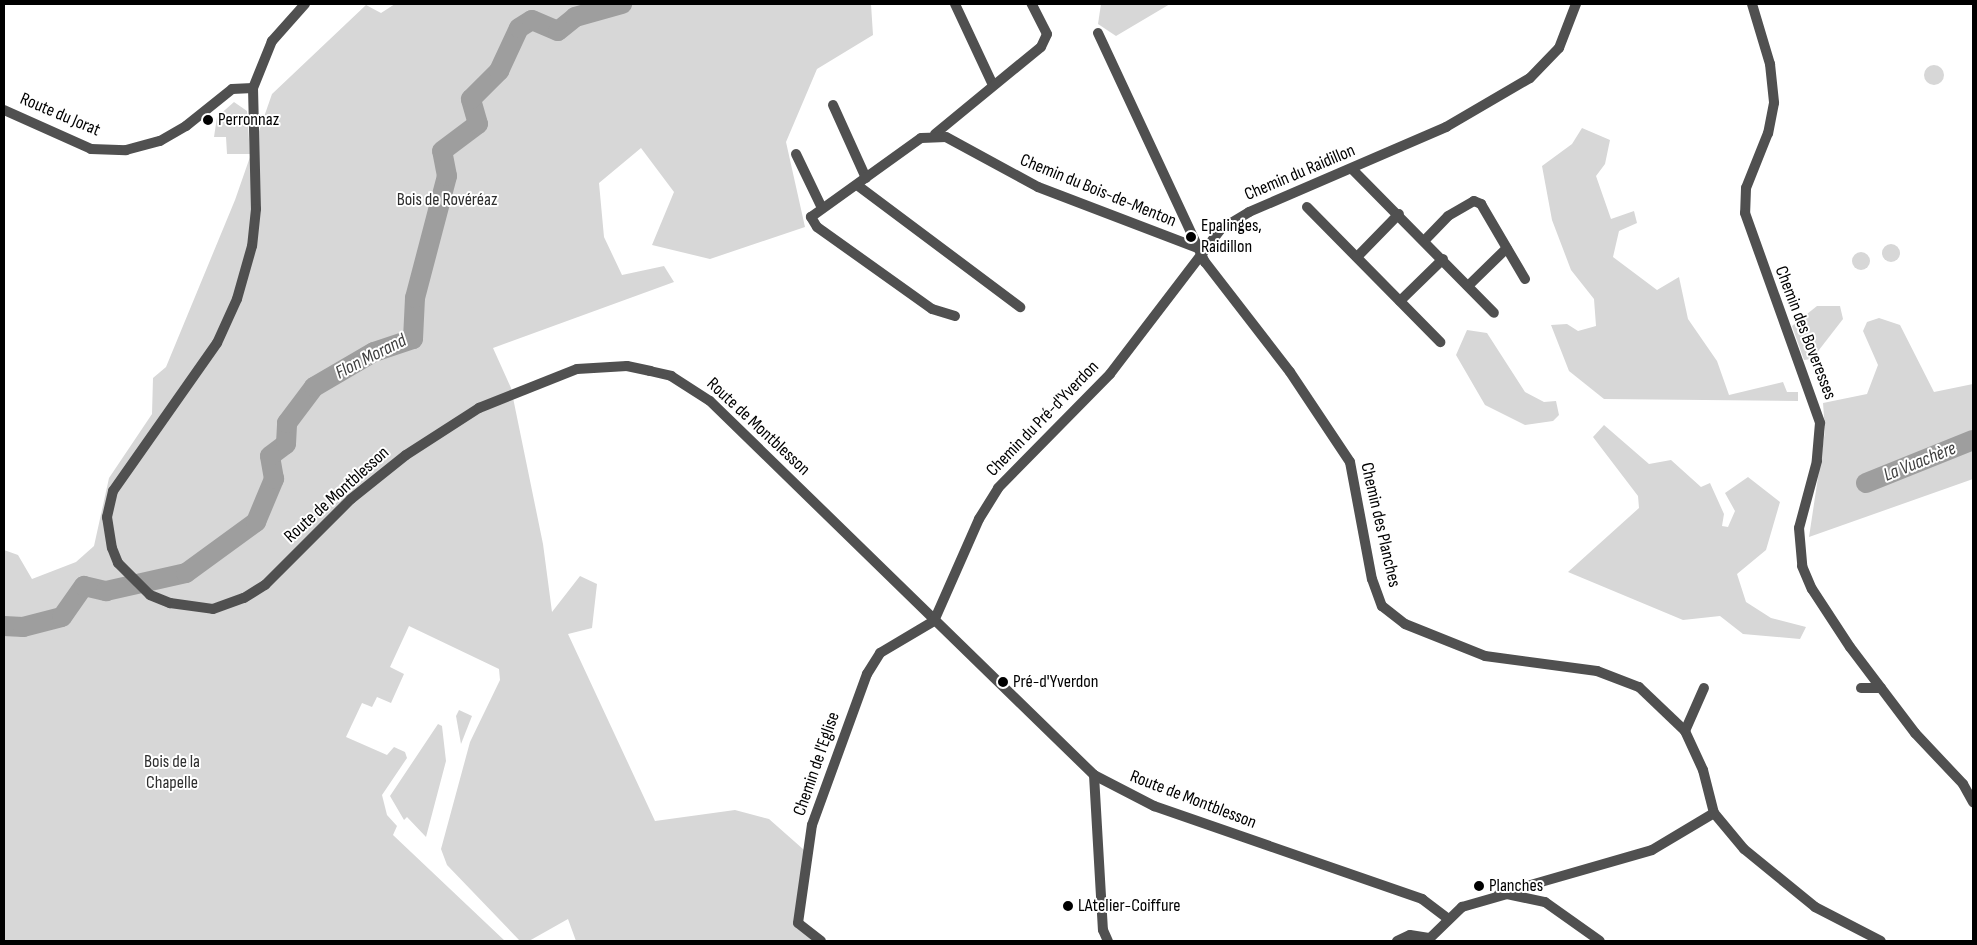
<!DOCTYPE html>
<html>
<head>
<meta charset="utf-8">
<style>
  body { margin:0 }
  #map { position:relative; width:1977px; height:945px; overflow:hidden; background:#fff; font-family:"Sofia Sans Condensed",sans-serif }
  div>[style] { position:absolute }
  .green>* { inset:0; background:#d7d7d7 }
  .round { border-radius:50% }
  .river>* { height:20px; margin:-10px; padding:0 10px; transform-origin:10px; border-radius:10px; background:#9e9e9e }
  .minor>* { height:10px; margin:-5px; padding:0 5px; transform-origin:5px; border-radius:5px; background:#505050 }
  .tertiary>* { height:10px; margin:-5px; padding:0 5px; transform-origin:5px; border-radius:5px; background:#505050 }
  .dots>* { width:14px; height:14px; translate:-50% -50%; box-sizing:border-box; border:2px solid #fff; border-radius:50% }
  span { translate:-50% -50%; white-space:nowrap; text-align:center; line-height:1.15; -webkit-text-stroke:4px #fff; paint-order:stroke }
  .street-label { font-size:18px; color:#000 }
  .poi-label { font-size:18px; color:#000 }
  .left { translate:0 -50%; text-align:left }
  .park-label { font-size:18px; color:#2e2e2e }
  .water-label { font-size:19px; color:#3f3f3f; font-style:italic }
  .frame { position:absolute; inset:0; border:5px solid #000; pointer-events:none }
</style>
</head>
<body>
<div id="map">
  <div class="green">
    <div style="clip-path:polygon(395px 4px,871px 4px,873px 35px,817px 69px,786px 142px,805px 227px,710px 259px,652px 245px,674px 192px,641px 148px,599px 183px,604px 237px,622px 275px,664px 266px,674px 282px,493px 348px,511px 388px,543px 544px,552px 612px,580px 576px,597px 584px,592px 628px,568px 634px,655px 821px,735px 810px,769px 819px,812px 857px,797px 926px,818px 941px,576px 941px,568px 919px,529px 941px,520px 941px,447px 865px,441px 849px,470px 742px,500px 680px,499px 669px,409px 626px,390px 667px,404px 674px,391px 703px,377px 697px,372px 707px,362px 703px,346px 737px,387px 755px,394px 747px,405px 752px,407px 758px,382px 795px,387px 815px,397px 826px,393px 835px,505px 941px,4px 941px,4px 550px,18px 555px,32px 579px,76px 562px,94px 546px,109px 478px,152px 414px,153px 378px,166px 367px,235px 200px,272px 94px,366px 5px,381px 13px)"></div>
    <div style="clip-path:polygon(1101px 4px,1170px 4px,1116px 36px,1098px 24px)"></div>
    <div class="round" style="left:1924px;top:65px;width:20px;height:20px"></div>
    <div style="clip-path:polygon(234px 102px,247px 111px,250px 154px,227px 154px,226px 137px,214px 137px,217px 117px)"></div>
    <div style="clip-path:polygon(1582px 128px,1610px 140px,1605px 164px,1596px 176px,1611px 219px,1634px 211px,1637px 223px,1619px 231px,1613px 257px,1657px 290px,1679px 277px,1688px 319px,1717px 361px,1729px 395px,1783px 382px,1787px 392px,1798px 392px,1798px 401px,1604px 399px,1569px 371px,1551px 325px,1567px 324px,1578px 331px,1596px 326px,1594px 299px,1571px 270px,1552px 220px,1542px 166px,1572px 144px)"></div>
    <div class="round" style="left:1882px;top:244px;width:18px;height:18px"></div>
    <div class="round" style="left:1852px;top:252px;width:18px;height:18px"></div>
    <div style="clip-path:polygon(1817px 306px,1840px 306px,1843px 319px,1812px 359px,1804px 360px,1792px 326px)"></div>
    <div style="clip-path:polygon(1879px 318px,1900px 325px,1934px 392px,1973px 384px,1973px 479px,1809px 537px,1825px 431px,1823px 403px,1867px 394px,1878px 365px,1863px 331px,1867px 322px)"></div>
    <div style="clip-path:polygon(1467px 330px,1487px 333px,1525px 392px,1544px 402px,1556px 401px,1559px 415px,1553px 421px,1525px 425px,1485px 405px,1456px 355px)"></div>
    <div style="clip-path:polygon(1604px 425px,1649px 464px,1671px 460px,1701px 487px,1710px 483px,1724px 514px,1722px 526px,1728px 527px,1735px 511px,1725px 493px,1748px 477px,1780px 502px,1766px 550px,1737px 574px,1746px 602px,1771px 618px,1806px 627px,1800px 639px,1743px 634px,1720px 616px,1683px 620px,1568px 572px,1639px 508px,1638px 496px,1593px 437px)"></div>
    <div style="clip-path:polygon(459px 710px,472px 716px,461px 744px,456px 716px)"></div>
    <div style="clip-path:polygon(438px 724px,442px 726px,446px 761px,426px 837px,407px 817px,404px 820px,390px 796px)"></div>
  </div>
  <div class="river">
    <div style="left:1866px;top:483px;width:115px;rotate:-21.9deg"></div>
    <div style="left:4px;top:626px;width:19px;rotate:3deg"></div>
    <div style="left:23px;top:627px;width:40px;rotate:-14.4deg"></div>
    <div style="left:62px;top:617px;width:38px;rotate:-55deg"></div>
    <div style="left:84px;top:586px;width:23px;rotate:13deg"></div>
    <div style="left:106px;top:591px;width:82px;rotate:-12.7deg"></div>
    <div style="left:186px;top:573px;width:87px;rotate:-36.1deg"></div>
    <div style="left:256px;top:522px;width:47px;rotate:-67.3deg"></div>
    <div style="left:274px;top:479px;width:23px;rotate:-100deg"></div>
    <div style="left:270px;top:456px;width:20px;rotate:-37deg"></div>
    <div style="left:286px;top:444px;width:21px;rotate:-87deg"></div>
    <div style="left:287px;top:423px;width:45px;rotate:-53.1deg"></div>
    <div style="left:314px;top:387px;width:69px;rotate:-30.3deg"></div>
    <div style="left:374px;top:352px;width:41px;rotate:-18.4deg"></div>
    <div style="left:413px;top:339px;width:41px;rotate:-87.2deg"></div>
    <div style="left:415px;top:298px;width:126px;rotate:-75.3deg"></div>
    <div style="left:447px;top:176px;width:25px;rotate:-101deg"></div>
    <div style="left:442px;top:151px;width:45px;rotate:-36.9deg"></div>
    <div style="left:478px;top:124px;width:26px;rotate:-106deg"></div>
    <div style="left:471px;top:99px;width:40px;rotate:-45deg"></div>
    <div style="left:499px;top:71px;width:47px;rotate:-65.1deg"></div>
    <div style="left:519px;top:28px;width:15px;rotate:-32deg"></div>
    <div style="left:532px;top:20px;width:28px;rotate:23deg"></div>
    <div style="left:558px;top:31px;width:22px;rotate:-39deg"></div>
    <div style="left:575px;top:17px;width:49px;rotate:-15.5deg"></div>
  </div>
  <div class="minor">
    <div style="left:305px;top:4px;width:50px;rotate:131.7deg"></div>
    <div style="left:272px;top:41px;width:51px;rotate:112deg"></div>
    <div style="left:253px;top:88px;width:121px;rotate:88.6deg"></div>
    <div style="left:256px;top:209px;width:37px;rotate:96deg"></div>
    <div style="left:252px;top:246px;width:55px;rotate:105.8deg"></div>
    <div style="left:237px;top:299px;width:48px;rotate:114.4deg"></div>
    <div style="left:217px;top:343px;width:181px;rotate:125.1deg"></div>
    <div style="left:113px;top:491px;width:27px;rotate:103deg"></div>
    <div style="left:107px;top:517px;width:31px;rotate:81deg"></div>
    <div style="left:112px;top:548px;width:16px;rotate:68deg"></div>
    <div style="left:118px;top:563px;width:45px;rotate:45deg"></div>
    <div style="left:150px;top:595px;width:22px;rotate:22deg"></div>
    <div style="left:170px;top:603px;width:43px;rotate:7.9deg"></div>
    <div style="left:213px;top:609px;width:33px;rotate:-20deg"></div>
    <div style="left:244px;top:598px;width:25px;rotate:-32deg"></div>
    <div style="left:265px;top:585px;width:122px;rotate:-45deg"></div>
    <div style="left:351px;top:499px;width:70px;rotate:-38.7deg"></div>
    <div style="left:406px;top:455px;width:87px;rotate:-32.8deg"></div>
    <div style="left:479px;top:408px;width:105px;rotate:-21.7deg"></div>
    <div style="left:577px;top:369px;width:50px;rotate:-3.4deg"></div>
    <div style="left:627px;top:366px;width:24px;rotate:12deg"></div>
    <div style="left:650px;top:371px;width:22px;rotate:13deg"></div>
    <div style="left:671px;top:376px;width:46px;rotate:32.7deg"></div>
    <div style="left:710px;top:401px;width:536px;rotate:44.24deg"></div>
    <div style="left:1094px;top:775px;width:68px;rotate:27.3deg"></div>
    <div style="left:1154px;top:806px;width:284px;rotate:19.1deg"></div>
    <div style="left:1422px;top:899px;width:31px;rotate:37deg"></div>
    <div style="left:955px;top:4px;width:89px;rotate:64.9deg"></div>
    <div style="left:1752px;top:4px;width:63px;rotate:73.3deg"></div>
    <div style="left:1770px;top:64px;width:39px;rotate:84deg"></div>
    <div style="left:1774px;top:103px;width:31px;rotate:101deg"></div>
    <div style="left:1768px;top:133px;width:59px;rotate:111.8deg"></div>
    <div style="left:1746px;top:188px;width:25px;rotate:92deg"></div>
    <div style="left:1745px;top:213px;width:223px;rotate:70.3deg"></div>
    <div style="left:1820px;top:423px;width:38px;rotate:95deg"></div>
    <div style="left:1817px;top:461px;width:69px;rotate:105deg"></div>
    <div style="left:1799px;top:528px;width:38px;rotate:85deg"></div>
    <div style="left:1802px;top:566px;width:25px;rotate:67deg"></div>
    <div style="left:1812px;top:589px;width:69px;rotate:56.8deg"></div>
    <div style="left:1850px;top:647px;width:108px;rotate:52.9deg"></div>
    <div style="left:1915px;top:733px;width:70px;rotate:46.7deg"></div>
    <div style="left:1963px;top:784px;width:21px;rotate:61deg"></div>
    <div style="left:1098px;top:33px;width:253px;rotate:65deg"></div>
    <div style="left:1205px;top:262px;width:139px;rotate:52.3deg"></div>
    <div style="left:1290px;top:372px;width:108px;rotate:56.3deg"></div>
    <div style="left:1350px;top:462px;width:119px;rotate:79.4deg"></div>
    <div style="left:1372px;top:579px;width:29px;rotate:70deg"></div>
    <div style="left:1382px;top:606px;width:29px;rotate:38deg"></div>
    <div style="left:1405px;top:624px;width:86px;rotate:21.8deg"></div>
    <div style="left:1485px;top:656px;width:113px;rotate:7.6deg"></div>
    <div style="left:1597px;top:671px;width:45px;rotate:20.9deg"></div>
    <div style="left:1639px;top:687px;width:64px;rotate:43.7deg"></div>
    <div style="left:1685px;top:731px;width:43px;rotate:65.2deg"></div>
    <div style="left:1703px;top:770px;width:44px;rotate:75.7deg"></div>
    <div style="left:1714px;top:813px;width:47px;rotate:50.2deg"></div>
    <div style="left:1744px;top:849px;width:92px;rotate:39.2deg"></div>
    <div style="left:1815px;top:907px;width:74px;rotate:27.3deg"></div>
    <div style="left:833px;top:105px;width:80px;rotate:65.7deg"></div>
    <div style="left:4px;top:110px;width:95px;rotate:24.1deg"></div>
    <div style="left:91px;top:149px;width:35px;rotate:2deg"></div>
    <div style="left:126px;top:150px;width:35px;rotate:-15deg"></div>
    <div style="left:160px;top:141px;width:30px;rotate:-30deg"></div>
    <div style="left:186px;top:126px;width:59px;rotate:-38.8deg"></div>
    <div style="left:232px;top:89px;width:21px;rotate:-3deg"></div>
    <div style="left:935px;top:134px;width:137px;rotate:-39.4deg"></div>
    <div style="left:1041px;top:47px;width:14px;rotate:-65deg"></div>
    <div style="left:1047px;top:34px;width:34px;rotate:-117deg"></div>
    <div style="left:796px;top:154px;width:60px;rotate:64.3deg"></div>
    <div style="left:1352px;top:169px;width:202px;rotate:45.4deg"></div>
    <div style="left:857px;top:185px;width:204px;rotate:36.8deg"></div>
    <div style="left:1307px;top:207px;width:190px;rotate:45.4deg"></div>
    <div style="left:1425px;top:240px;width:33px;rotate:-46deg"></div>
    <div style="left:1448px;top:216px;width:30px;rotate:-30deg"></div>
    <div style="left:1474px;top:201px;width:8px;rotate:23deg"></div>
    <div style="left:1481px;top:204px;width:87px;rotate:59.6deg"></div>
    <div style="left:1357px;top:257px;width:60px;rotate:-45.7deg"></div>
    <div style="left:1468px;top:286px;width:54px;rotate:-44.3deg"></div>
    <div style="left:1400px;top:301px;width:60px;rotate:-44.3deg"></div>
    <div style="left:955px;top:316px;width:24px;rotate:-163deg"></div>
    <div style="left:932px;top:309px;width:141px;rotate:-144.5deg"></div>
    <div style="left:817px;top:227px;width:12px;rotate:-121deg"></div>
    <div style="left:811px;top:217px;width:135px;rotate:-35.7deg"></div>
    <div style="left:921px;top:138px;width:25px;rotate:-2deg"></div>
    <div style="left:946px;top:137px;width:105px;rotate:28.5deg"></div>
    <div style="left:1038px;top:187px;width:171px;rotate:20.9deg"></div>
    <div style="left:1861px;top:688px;width:20px"></div>
    <div style="left:1685px;top:731px;width:47px;rotate:-66.2deg"></div>
    <div style="left:1094px;top:775px;width:155px;rotate:86.7deg"></div>
    <div style="left:1103px;top:930px;width:12px;rotate:66deg"></div>
    <div style="left:1499px;top:894px;width:159px;rotate:-16deg"></div>
    <div style="left:1652px;top:850px;width:72px;rotate:-30.8deg"></div>
    <div style="left:821px;top:941px;width:29px;rotate:-142deg"></div>
    <div style="left:798px;top:923px;width:99px;rotate:-81.9deg"></div>
    <div style="left:812px;top:825px;width:161px;rotate:-70deg"></div>
    <div style="left:867px;top:674px;width:25px;rotate:-58deg"></div>
    <div style="left:880px;top:653px;width:63px;rotate:-30.7deg"></div>
    <div style="left:934px;top:621px;width:111px;rotate:-66.2deg"></div>
    <div style="left:979px;top:519px;width:36px;rotate:-58deg"></div>
    <div style="left:998px;top:488px;width:160px;rotate:-45.5deg"></div>
    <div style="left:1110px;top:374px;width:183px;rotate:-52.6deg"></div>
    <div style="left:1221px;top:229px;width:33px;rotate:-31deg"></div>
    <div style="left:1249px;top:212px;width:215px;rotate:-23.3deg"></div>
    <div style="left:1446px;top:127px;width:97px;rotate:-30.3deg"></div>
    <div style="left:1530px;top:78px;width:42px;rotate:-46deg"></div>
    <div style="left:1559px;top:48px;width:47px;rotate:-68.9deg"></div>
    <div style="left:1397px;top:941px;width:14px;rotate:-25deg"></div>
    <div style="left:1410px;top:935px;width:19px;rotate:9deg"></div>
  </div>
  <div class="tertiary">
    <div style="left:1427px;top:941px;width:49px;rotate:-44.2deg"></div>
    <div style="left:1462px;top:907px;width:47px;rotate:-16.1deg"></div>
    <div style="left:1507px;top:894px;width:39px;rotate:12deg"></div>
    <div style="left:1545px;top:902px;width:67px;rotate:35.3deg"></div>
  </div>
  <div class="dots">
    <div style="left:208px;top:120px;background:#000"></div>
    <div style="left:1191px;top:237px;background:#000"></div>
    <div style="left:1003px;top:682px;background:#000"></div>
    <div style="left:1479px;top:886px;background:#000"></div>
    <div style="left:1068px;top:906px;background:#000"></div>
  </div>
  <div class="street-label">
    <span style="left:60px;top:115px;rotate:23deg">Route du Jorat</span>
    <span style="left:1300px;top:173px;rotate:-23deg">Chemin du Raidillon</span>
    <span style="left:1098px;top:191px;rotate:22deg">Chemin du Bois-de-Menton</span>
    <span style="left:1805px;top:333px;rotate:69deg">Chemin des Boveresses</span>
    <span style="left:1043px;top:419px;rotate:-46deg">Chemin du Pré-d'Yverdon</span>
    <span style="left:758px;top:427px;rotate:43deg">Route de Montblesson</span>
    <span style="left:337px;top:495px;rotate:-42deg">Route de Montblesson</span>
    <span style="left:1380px;top:525px;rotate:77deg">Chemin des Planches</span>
    <span style="left:817px;top:764px;rotate:-71deg">Chemin de l'Eglise</span>
    <span style="left:1193px;top:800px;rotate:21deg">Route de Montblesson</span>
  </div>
  <div class="poi-label">
    <span class="left" style="left:218px;top:120px">Perronnaz</span>
    <span class="left" style="left:1201px;top:237px">Epalinges,<br>Raidillon</span>
    <span class="left" style="left:1013px;top:682px">Pré-d'Yverdon</span>
    <span class="left" style="left:1489px;top:886px">Planches</span>
    <span class="left" style="left:1078px;top:906px">LAtelier-Coiffure</span>
  </div>
  <div class="park-label">
    <span style="left:447px;top:200px">Bois de Rovéréaz</span>
    <span style="left:172px;top:773px">Bois de la<br>Chapelle</span>
  </div>
  <div class="water-label">
    <span style="left:371px;top:357px;rotate:-27deg">Flon Morand</span>
    <span style="left:1920px;top:462px;rotate:-22deg">La Vuachère</span>
  </div>
  <div class="frame"></div>
</div>
</body>
</html>
